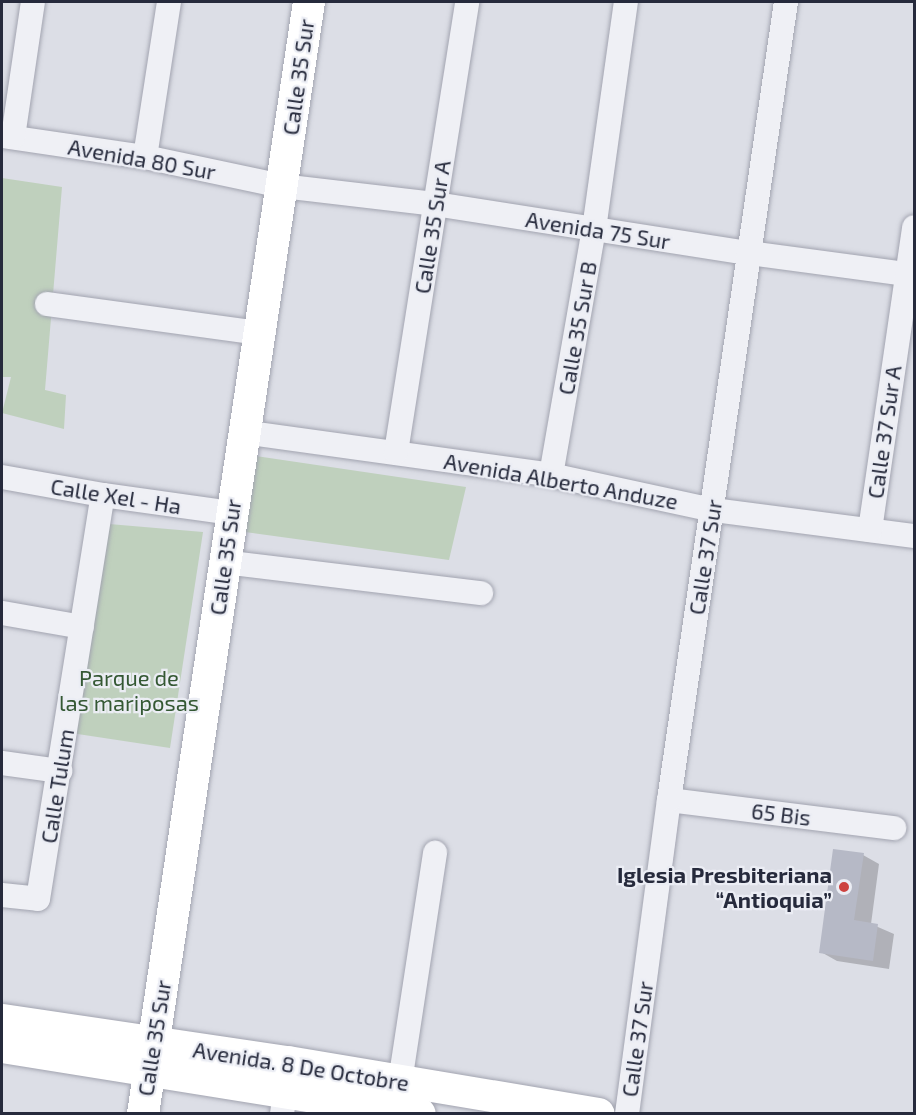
<!DOCTYPE html>
<html>
<head>
<meta charset="utf-8">
<style>
  body { margin:0 }
  #map { position:relative; width:916px; height:1115px; overflow:hidden; background:#dcdee6; font-family:"Exo 2",sans-serif }
  div>[style] { position:absolute }
  .green>* { inset:0; background:#bfd0bd }
  .shadow>* { inset:0; background:#0003 }
  .building>* { inset:0; background:#b6b9c6 }
  .roads { filter:drop-shadow(0 0 2px #a2a4b0) drop-shadow(0 0 2px #a2a4b0) }
  .minor>* { height:24px; margin:-12px; padding:0 12px; transform-origin:12px; border-radius:12px; background:#eff0f5 }
  .major>* { height:32px; margin:-16px; padding:0 16px; transform-origin:16px; border-radius:16px; background:#fff }
  .dots>* { width:16px; height:16px; translate:-50% -50%; box-sizing:border-box; border:3px solid #ebedf4; border-radius:50% }
  span { translate:-50% -50%; white-space:nowrap; text-align:center; line-height:1.15; -webkit-text-stroke:4.5px #ebedf4; paint-order:stroke }
  .street-label { font-size:22px; color:#262a3c }
  .park-label { font-size:22px; color:#345833 }
  .poi-label { font-size:22px; color:#262a3c; font-weight:700 }
  .right { translate:-100% -50%; text-align:right }
  .frame { position:absolute; inset:0; border:3px solid #262a3c; pointer-events:none }
</style>
</head>
<body>
<div id="map">
  <div class="green">
    <div style="clip-path:polygon(2px 178px,62px 187px,45px 390px,66px 395px,64px 429px,2px 413px,11px 377px,2px 377px)"></div>
    <div style="clip-path:polygon(249px 455px,466px 487px,449px 560px,238px 531px)"></div>
    <div style="clip-path:polygon(109px 524px,203px 532px,170px 748px,71px 733px)"></div>
  </div>
  <div class="shadow">
    <div style="clip-path:polygon(863px 855px,879px 864px,871px 924px,894px 934px,889px 969px,837px 961px,821px 952px)"></div>
  </div>
  <div class="building">
    <div style="clip-path:polygon(833px 849px,864px 853px,854px 920px,878px 924px,873px 961px,819px 953px)"></div>
  </div>
  <div class="roads">
    <div class="minor">
      <div style="left:2px;top:136px;width:145px;rotate:8.4deg"></div>
      <div style="left:145px;top:157px;width:140px;rotate:12deg"></div>
      <div style="left:282px;top:186px;width:154px;rotate:6.7deg"></div>
      <div style="left:435px;top:204px;width:318px;rotate:8.9deg"></div>
      <div style="left:749px;top:253px;width:166px;rotate:7.6deg"></div>
      <div style="left:13px;top:137px;width:136px;rotate:-81.6deg"></div>
      <div style="left:145px;top:157px;width:157px;rotate:-81.2deg"></div>
      <div style="left:47px;top:304px;width:214px;rotate:7.8deg"></div>
      <div style="left:243px;top:432px;width:311px;rotate:7.9deg"></div>
      <div style="left:551px;top:475px;width:166px;rotate:12.2deg"></div>
      <div style="left:713px;top:510px;width:203px;rotate:7.4deg"></div>
      <div style="left:396px;top:452px;width:456px;rotate:-81deg"></div>
      <div style="left:551px;top:475px;width:250px;rotate:-80.1deg"></div>
      <div style="left:594px;top:229px;width:229px;rotate:-82deg"></div>
      <div style="left:2px;top:477px;width:103px;rotate:10.1deg"></div>
      <div style="left:103px;top:495px;width:129px;rotate:8deg"></div>
      <div style="left:870px;top:530px;width:306px;rotate:-81.7deg"></div>
      <div style="left:224px;top:562px;width:259px;rotate:6.9deg"></div>
      <div style="left:2px;top:613px;width:81px;rotate:9.9deg"></div>
      <div style="left:2px;top:763px;width:59px;rotate:7.9deg"></div>
      <div style="left:669px;top:800px;width:227px;rotate:7.1deg"></div>
      <div style="left:2px;top:895px;width:36px;rotate:6deg"></div>
      <div style="left:38px;top:899px;width:409px;rotate:-80.9deg"></div>
      <div style="left:400px;top:1082px;width:232px;rotate:-81.3deg"></div>
      <div style="left:282px;top:1114px;width:37px;rotate:-82deg"></div>
      <div style="left:627px;top:1114px;width:317px;rotate:-82.4deg"></div>
      <div style="left:669px;top:800px;width:807px;rotate:-81.66deg"></div>
    </div>
    <div class="major">
      <div style="left:2px;top:1020px;width:289px;rotate:8.4deg"></div>
      <div style="left:288px;top:1062px;width:315px;rotate:9.5deg"></div>
      <div style="left:2px;top:1047px;width:423px;rotate:9.1deg"></div>
      <div style="left:143px;top:1114px;width:1124px;rotate:-81.51deg"></div>
    </div>
  </div>
  <div class="dots">
    <div style="left:844px;top:887px;background:#cd423f"></div>
  </div>
  <div class="street-label">
    <span style="left:298px;top:77px;rotate:-82deg">Calle 35 Sur</span>
    <span style="left:142px;top:159px;rotate:10deg">Avenida 80 Sur</span>
    <span style="left:432px;top:227px;rotate:-81deg">Calle 35 Sur A</span>
    <span style="left:598px;top:230px;rotate:9deg">Avenida 75 Sur</span>
    <span style="left:577px;top:328px;rotate:-80deg">Calle 35 Sur B</span>
    <span style="left:884px;top:432px;rotate:-82deg">Calle 37 Sur A</span>
    <span style="left:561px;top:481px;rotate:10deg">Avenida Alberto Anduze</span>
    <span style="left:116px;top:496px;rotate:9deg">Calle Xel - Ha</span>
    <span style="left:225px;top:557px;rotate:-82deg">Calle 35 Sur</span>
    <span style="left:705px;top:557px;rotate:-81deg">Calle 37 Sur</span>
    <span style="left:57px;top:786px;rotate:-81deg">Calle Tulum</span>
    <span style="left:781px;top:814px;rotate:7deg">65 Bis</span>
    <span style="left:154px;top:1038px;rotate:-81deg">Calle 35 Sur</span>
    <span style="left:637px;top:1039px;rotate:-82deg">Calle 37 Sur</span>
    <span style="left:301px;top:1066px;rotate:9deg">Avenida. 8 De Octobre</span>
  </div>
  <div class="park-label">
    <span style="left:129px;top:690px">Parque de<br>las mariposas</span>
  </div>
  <div class="poi-label">
    <span class="right" style="left:832px;top:887px">Iglesia Presbiteriana<br>“Antioquia”</span>
  </div>
  <div class="frame"></div>
</div>
</body>
</html>
